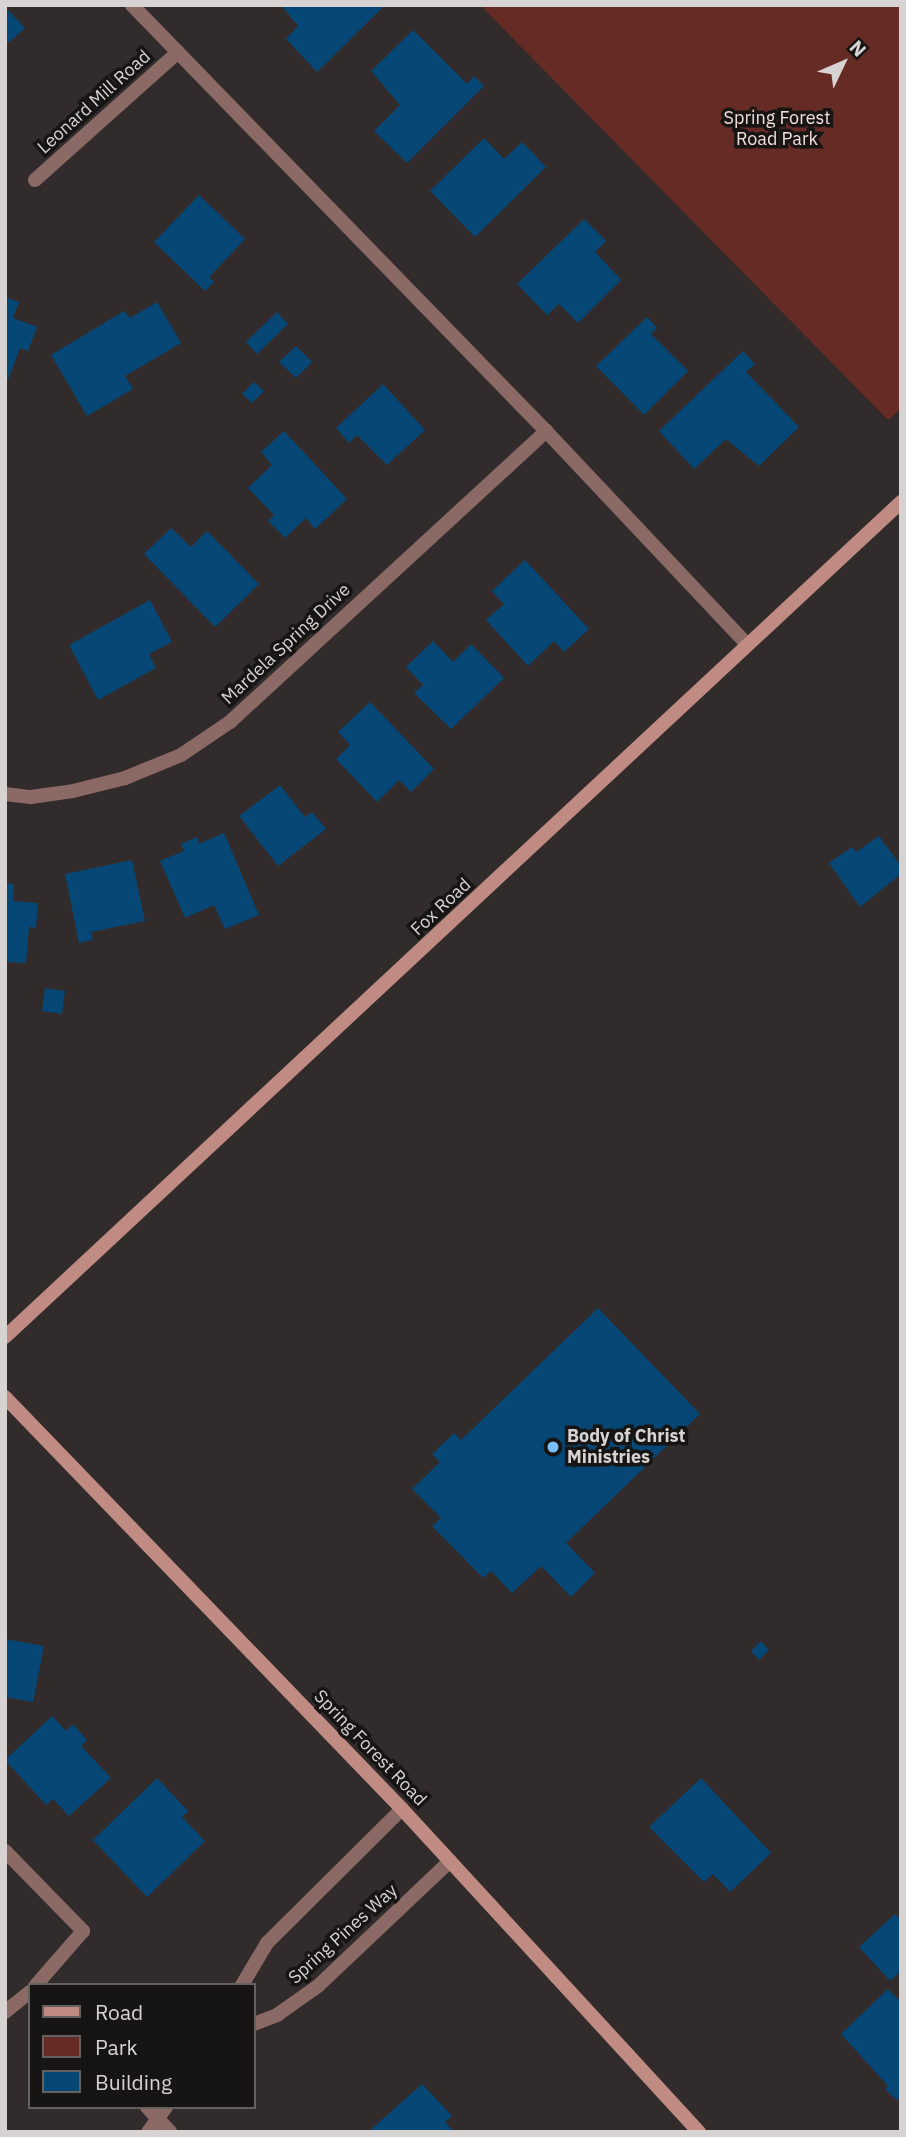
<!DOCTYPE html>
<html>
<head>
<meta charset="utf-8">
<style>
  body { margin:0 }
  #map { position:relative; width:906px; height:2137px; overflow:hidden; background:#312b2b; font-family:"IBM Plex Sans",sans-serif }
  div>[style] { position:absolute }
  .green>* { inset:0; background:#672b25 }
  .building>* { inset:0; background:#074775 }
  .street>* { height:14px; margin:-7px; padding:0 7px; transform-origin:7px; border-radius:7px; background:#8b6a65 }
  .secondary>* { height:14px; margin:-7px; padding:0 7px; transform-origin:7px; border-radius:7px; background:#c08b83 }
  .dots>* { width:19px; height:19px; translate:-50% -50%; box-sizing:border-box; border:4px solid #171514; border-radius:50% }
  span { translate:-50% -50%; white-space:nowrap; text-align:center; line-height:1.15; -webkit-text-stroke:7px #171514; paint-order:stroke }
  .street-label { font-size:18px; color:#d7d3d3 }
  .park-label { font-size:18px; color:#f4deda }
  .poi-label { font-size:18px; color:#d7d3d3; font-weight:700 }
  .left { translate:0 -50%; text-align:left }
  .frame { position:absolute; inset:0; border:7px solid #d7d3d3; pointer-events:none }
  .legend { position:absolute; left:28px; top:1983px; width:228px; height:126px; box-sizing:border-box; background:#171514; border:2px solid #646160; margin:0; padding:9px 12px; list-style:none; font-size:21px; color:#d7d3d3 }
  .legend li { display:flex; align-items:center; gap:14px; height:35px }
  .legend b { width:35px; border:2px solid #646160 }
  .north { position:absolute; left:808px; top:28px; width:70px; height:70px; -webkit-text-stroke:5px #171514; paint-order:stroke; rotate:46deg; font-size:19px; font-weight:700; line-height:28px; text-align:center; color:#d7d3d3 }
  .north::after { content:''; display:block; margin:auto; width:24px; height:32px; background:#d7d3d3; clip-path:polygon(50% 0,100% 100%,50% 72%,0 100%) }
</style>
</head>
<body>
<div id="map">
  <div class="green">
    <div style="clip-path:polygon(480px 5px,901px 5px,901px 409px,888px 420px)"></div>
  </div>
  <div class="building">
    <div style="clip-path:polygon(281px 5px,385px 5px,317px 72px,286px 39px,298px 26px)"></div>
    <div style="clip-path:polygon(5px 7px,25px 28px,5px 46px)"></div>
    <div style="clip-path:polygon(413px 30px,467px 84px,474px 76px,484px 86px,407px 163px,374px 131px,400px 105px,371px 71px)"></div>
    <div style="clip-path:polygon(484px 138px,504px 159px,522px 142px,546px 167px,475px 237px,430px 191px)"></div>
    <div style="clip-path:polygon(199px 195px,245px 239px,209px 277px,214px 282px,205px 291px,154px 242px)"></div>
    <div style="clip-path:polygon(584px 219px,606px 241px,595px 252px,621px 280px,578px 323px,559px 304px,547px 315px,517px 284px)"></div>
    <div style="clip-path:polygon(5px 297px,19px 302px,13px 318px,37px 327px,28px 351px,20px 348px,8px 380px,5px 379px)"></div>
    <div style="clip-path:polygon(157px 302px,181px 343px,125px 376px,133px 389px,87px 416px,51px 355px,124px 311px,130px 318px)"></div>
    <div style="clip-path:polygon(277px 312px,288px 324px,257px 354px,246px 342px)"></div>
    <div style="clip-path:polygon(647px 317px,657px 328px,651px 334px,688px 371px,644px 415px,596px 366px)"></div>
    <div style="clip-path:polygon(296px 346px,312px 362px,296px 378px,279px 362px)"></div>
    <div style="clip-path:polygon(743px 351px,755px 364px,746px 372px,799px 427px,759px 466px,726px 439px,694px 469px,659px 431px)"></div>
    <div style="clip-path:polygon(254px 382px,264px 391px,252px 403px,242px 394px)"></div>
    <div style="clip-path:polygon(383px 384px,425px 430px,387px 465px,357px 435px,349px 443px,336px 428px)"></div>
    <div style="clip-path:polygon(284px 431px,347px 499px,315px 529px,306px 518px,285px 538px,268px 521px,274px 515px,248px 488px,272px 465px,261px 452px)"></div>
    <div style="clip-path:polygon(171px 528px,191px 547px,207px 531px,259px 584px,215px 627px,144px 554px)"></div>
    <div style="clip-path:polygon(525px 560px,589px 629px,564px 652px,554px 641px,528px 666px,486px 620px,504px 604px,492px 591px)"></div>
    <div style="clip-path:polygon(150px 600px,172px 642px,149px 654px,156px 668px,98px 700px,69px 645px)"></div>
    <div style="clip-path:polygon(433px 641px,453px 662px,471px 644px,504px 678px,451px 729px,414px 693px,423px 685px,406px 667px)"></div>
    <div style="clip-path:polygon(370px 702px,434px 769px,411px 792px,399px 780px,377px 802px,336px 759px,350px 745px,338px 732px)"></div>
    <div style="clip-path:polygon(280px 785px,305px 817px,312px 812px,326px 829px,278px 866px,239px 816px)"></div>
    <div style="clip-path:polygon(224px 833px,259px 915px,225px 929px,214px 905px,185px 918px,160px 861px,184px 851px,181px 844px,197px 837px,199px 844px)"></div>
    <div style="clip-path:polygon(879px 836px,901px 866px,901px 874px,860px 907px,829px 863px,852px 847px,856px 852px)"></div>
    <div style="clip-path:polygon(132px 860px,145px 921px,91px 932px,93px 940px,79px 943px,65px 874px)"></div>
    <div style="clip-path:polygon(5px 883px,14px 884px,13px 901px,38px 903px,36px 928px,29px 927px,26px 963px,5px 962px)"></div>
    <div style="clip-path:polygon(45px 988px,65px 991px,62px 1014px,42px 1011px)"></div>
    <div style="clip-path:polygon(598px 1308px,700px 1414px,566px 1543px,595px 1573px,571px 1597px,541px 1566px,512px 1593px,491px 1571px,483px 1578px,432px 1526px,441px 1518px,412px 1489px,440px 1462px,432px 1454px,454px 1433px,461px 1440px)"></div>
    <div style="clip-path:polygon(5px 1639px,44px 1646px,33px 1702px,5px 1697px)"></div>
    <div style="clip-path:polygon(761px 1641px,769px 1650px,759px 1660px,751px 1651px)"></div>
    <div style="clip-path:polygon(52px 1716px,66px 1731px,73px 1724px,87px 1740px,81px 1746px,111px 1778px,69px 1816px,53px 1799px,46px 1805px,5px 1760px)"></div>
    <div style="clip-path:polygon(157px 1778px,188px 1811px,182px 1817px,205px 1841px,147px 1897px,93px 1840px)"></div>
    <div style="clip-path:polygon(701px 1778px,771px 1853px,730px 1892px,713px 1874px,704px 1882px,649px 1827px)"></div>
    <div style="clip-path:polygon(895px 1914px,901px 1920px,901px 1971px,890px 1981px,859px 1947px)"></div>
    <div style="clip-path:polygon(888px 1989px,901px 2002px,901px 2096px,897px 2100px,885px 2089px,888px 2086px,841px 2034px)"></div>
    <div style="clip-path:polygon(422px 2084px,452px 2116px,445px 2122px,454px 2132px,368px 2132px)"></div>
  </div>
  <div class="street">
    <div style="left:132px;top:5px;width:594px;rotate:45.82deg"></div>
    <div style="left:546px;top:431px;width:293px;rotate:46.7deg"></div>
    <div style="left:35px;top:180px;width:192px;rotate:-41.8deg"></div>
    <div style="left:5px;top:794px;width:26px;rotate:7deg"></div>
    <div style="left:31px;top:797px;width:42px;rotate:-8.1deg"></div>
    <div style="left:73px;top:791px;width:54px;rotate:-14deg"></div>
    <div style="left:125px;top:778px;width:61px;rotate:-22.3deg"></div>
    <div style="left:181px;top:755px;width:59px;rotate:-34deg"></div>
    <div style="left:230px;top:722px;width:430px;rotate:-42.6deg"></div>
    <div style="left:5px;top:1851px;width:112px;rotate:45.7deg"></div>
    <div style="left:83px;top:1931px;width:72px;rotate:131deg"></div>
    <div style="left:242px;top:1985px;width:49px;rotate:-59.2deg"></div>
    <div style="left:267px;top:1943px;width:190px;rotate:-44.8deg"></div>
    <div style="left:5px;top:2012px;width:32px;rotate:-39deg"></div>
    <div style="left:254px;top:2024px;width:25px;rotate:-21deg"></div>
    <div style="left:277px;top:2015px;width:50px;rotate:-35.3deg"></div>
    <div style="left:318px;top:1986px;width:182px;rotate:-43.4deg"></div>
    <div style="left:147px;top:2107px;width:34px;rotate:47deg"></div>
    <div style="left:148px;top:2132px;width:31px;rotate:-54deg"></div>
  </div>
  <div class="secondary">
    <div style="left:5px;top:1337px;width:1225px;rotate:-42.98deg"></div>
    <div style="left:5px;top:1397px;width:572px;rotate:46.06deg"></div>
    <div style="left:402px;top:1809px;width:439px;rotate:47.4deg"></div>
  </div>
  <div class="dots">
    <div style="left:553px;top:1447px;background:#7cbef9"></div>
  </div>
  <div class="street-label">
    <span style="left:94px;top:102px;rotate:-42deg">Leonard Mill Road</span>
    <span style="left:286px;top:644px;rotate:-43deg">Mardela Spring Drive</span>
    <span style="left:441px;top:907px;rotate:-43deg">Fox Road</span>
    <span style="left:370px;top:1748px;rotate:46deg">Spring Forest Road</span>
    <span style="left:343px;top:1934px;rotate:-42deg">Spring Pines Way</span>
  </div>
  <div class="park-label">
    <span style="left:777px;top:129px">Spring Forest<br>Road Park</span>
  </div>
  <div class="poi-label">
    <span class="left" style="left:567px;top:1447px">Body of Christ<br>Ministries</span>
  </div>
  <div class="frame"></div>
  <ul class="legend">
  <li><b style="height:9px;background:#c08b83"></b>Road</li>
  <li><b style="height:19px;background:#672b25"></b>Park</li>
  <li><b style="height:19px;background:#074775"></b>Building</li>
  </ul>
  <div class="north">N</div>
</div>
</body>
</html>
